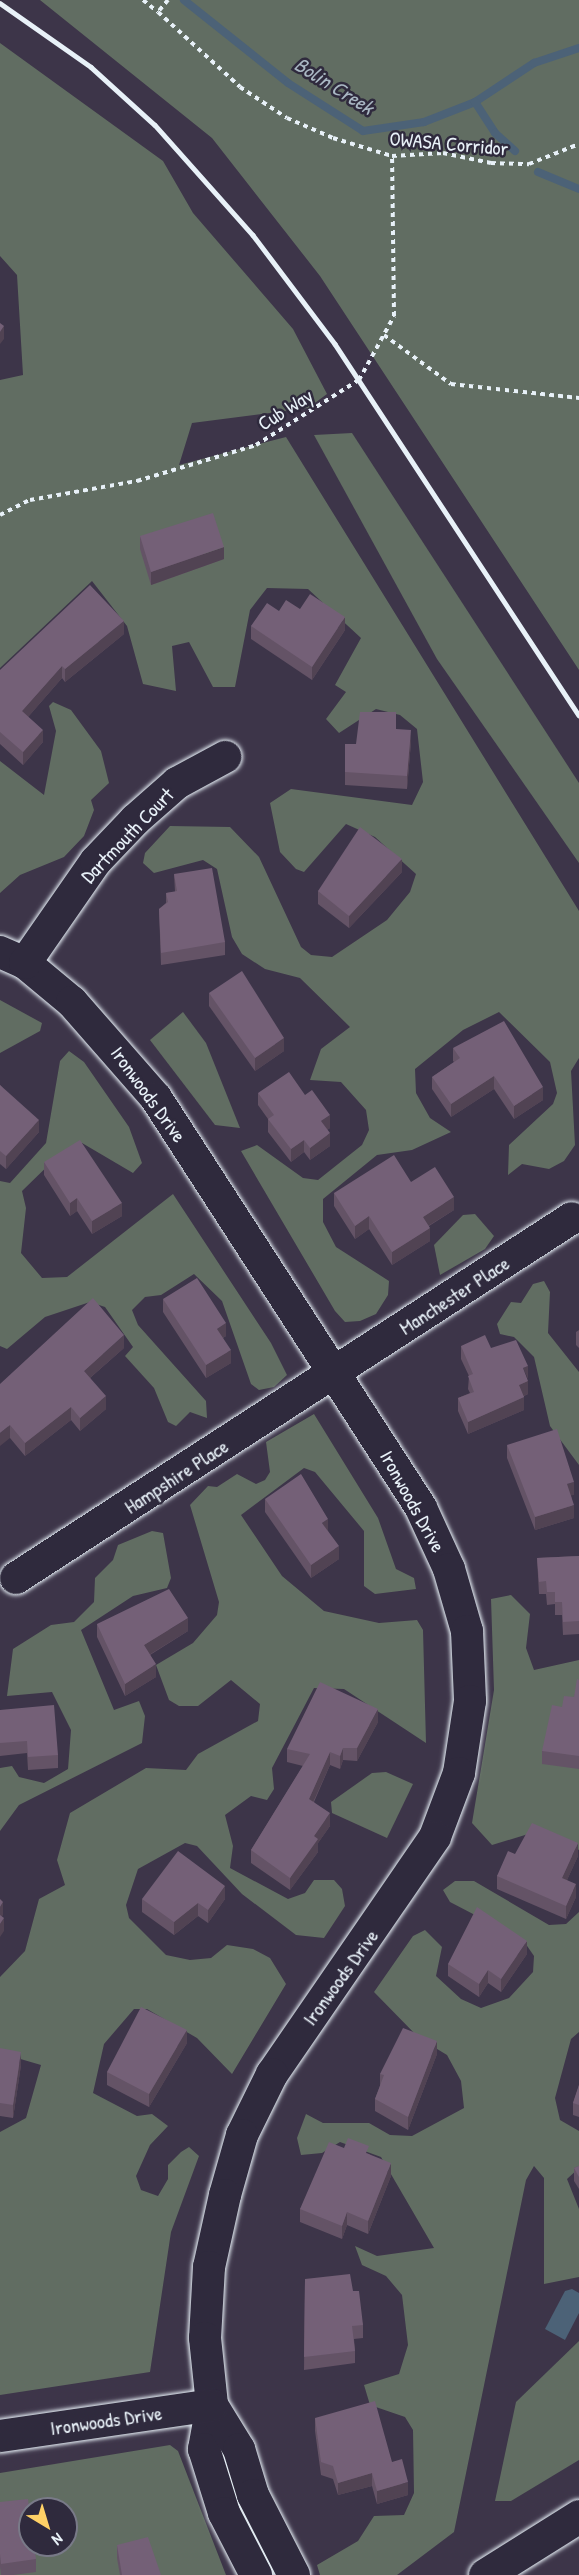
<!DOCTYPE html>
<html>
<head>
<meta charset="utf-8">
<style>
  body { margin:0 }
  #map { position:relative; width:579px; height:2575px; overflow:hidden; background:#3d3549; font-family:"Patrick Hand",sans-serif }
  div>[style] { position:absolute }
  .green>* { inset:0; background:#616d62 }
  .water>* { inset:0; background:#4c6277 }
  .stream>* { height:8px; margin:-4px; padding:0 4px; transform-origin:4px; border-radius:4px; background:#4c6277 }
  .path>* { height:4px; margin-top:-2px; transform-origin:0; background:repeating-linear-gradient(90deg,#e8f1f8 0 4.5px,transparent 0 9px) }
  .roads { filter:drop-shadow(0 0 2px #e8f1f8) drop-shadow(0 0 2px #e8f1f8) }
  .minor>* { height:32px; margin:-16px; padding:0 16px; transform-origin:16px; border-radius:16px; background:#2f2a3d }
  .tertiary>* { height:33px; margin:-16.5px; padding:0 16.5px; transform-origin:16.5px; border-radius:16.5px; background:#2f2a3d }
  .rail>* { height:4.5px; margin:-2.25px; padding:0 2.25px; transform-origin:2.25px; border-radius:2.25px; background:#e8f1f8 }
  .wall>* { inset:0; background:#645366 }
  .shaded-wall>* { inset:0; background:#514353 }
  .building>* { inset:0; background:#746077 }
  span { translate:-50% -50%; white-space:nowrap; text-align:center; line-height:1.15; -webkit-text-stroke:5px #2f2a3d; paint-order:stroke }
  .street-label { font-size:20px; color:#e8f1f8 }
  .water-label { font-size:21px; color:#aab8c4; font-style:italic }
  .north { position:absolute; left:18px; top:2497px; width:60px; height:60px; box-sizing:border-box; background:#2f2a3d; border:2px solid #797a88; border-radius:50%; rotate:142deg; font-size:16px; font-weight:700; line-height:24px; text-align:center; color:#e8f1f8 }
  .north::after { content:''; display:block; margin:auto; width:21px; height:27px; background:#ffd166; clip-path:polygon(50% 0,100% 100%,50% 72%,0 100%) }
</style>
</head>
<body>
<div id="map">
  <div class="green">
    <div style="clip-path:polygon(40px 0,579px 0,579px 670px,320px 276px,212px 138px)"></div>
    <div style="clip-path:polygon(0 43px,163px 161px,193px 213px,293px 329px,327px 394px,308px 408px,192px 423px,179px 465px,286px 437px,579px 911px,579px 1058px,571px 1071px,575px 1145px,564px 1161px,549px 1169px,522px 1164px,508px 1175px,509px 1145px,553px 1104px,557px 1093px,550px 1062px,499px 1012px,463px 1030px,415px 1069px,416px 1093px,430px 1118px,451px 1132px,412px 1150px,377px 1155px,323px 1199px,323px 1222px,336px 1247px,389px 1281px,388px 1295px,376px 1314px,360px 1321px,345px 1322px,335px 1311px,241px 1151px,257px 1145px,303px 1178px,318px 1180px,362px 1145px,369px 1130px,366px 1110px,341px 1082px,310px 1080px,321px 1049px,350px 1027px,300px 978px,265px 969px,242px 954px,232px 937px,217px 869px,203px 860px,154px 873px,143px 863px,145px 853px,170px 826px,230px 827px,259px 857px,301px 947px,311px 955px,332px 957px,387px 920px,410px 892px,416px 874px,375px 837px,346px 824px,304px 872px,296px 869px,280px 852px,270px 803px,291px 789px,412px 805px,423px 782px,417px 729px,400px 715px,376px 709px,339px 733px,326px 719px,346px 692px,335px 685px,361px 638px,308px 589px,267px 588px,250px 610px,235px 687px,213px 687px,189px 642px,172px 646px,176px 691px,143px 684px,127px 626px,92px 581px,0 668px,0 380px,23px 375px,17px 275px,0 256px)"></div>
    <div style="clip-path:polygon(352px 433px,579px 783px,579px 863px,437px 659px,314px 435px)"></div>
    <div style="clip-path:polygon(53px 702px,71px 710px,101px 751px,109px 783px,91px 800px,94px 810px,84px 836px,64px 857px,20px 875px,0 893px,0 761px,44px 795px,56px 731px,49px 706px)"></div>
    <div style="clip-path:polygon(0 1000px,42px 1023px,40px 1031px,0 1053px)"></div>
    <div style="clip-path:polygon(183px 1012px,206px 1043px,240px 1128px,215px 1125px,150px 1040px)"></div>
    <div style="clip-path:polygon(69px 1051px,84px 1062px,129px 1127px,142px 1163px,133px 1173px,82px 1143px,60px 1154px,22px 1191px,26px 1208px,21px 1253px,42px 1278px,67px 1277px,173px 1194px,271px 1343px,287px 1375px,274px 1387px,259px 1390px,251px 1384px,222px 1301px,194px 1274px,161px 1295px,145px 1297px,132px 1310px,138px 1325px,206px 1401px,207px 1418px,190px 1412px,176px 1426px,168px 1422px,154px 1388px,125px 1356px,133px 1347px,105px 1307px,90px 1302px,45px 1317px,7px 1349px,0 1346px,0 1181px,10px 1183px,46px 1143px,60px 1061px)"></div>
    <div style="clip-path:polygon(475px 1214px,494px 1236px,485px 1249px,440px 1275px,434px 1245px,463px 1215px)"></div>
    <div style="clip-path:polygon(544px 1281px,550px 1292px,548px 1333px,579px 1372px,579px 1465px,550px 1426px,534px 1357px,514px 1337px,500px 1334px,497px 1324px,511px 1302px,521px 1303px,533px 1284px)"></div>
    <div style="clip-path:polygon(314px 1414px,378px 1518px,396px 1569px,414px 1578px,416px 1589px,375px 1594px,364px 1586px,364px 1531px,315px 1472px,304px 1468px,241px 1515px,282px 1576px,324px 1611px,379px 1623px,417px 1620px,423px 1630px,426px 1743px,344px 1689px,314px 1688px,272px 1768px,274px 1789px,267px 1800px,251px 1796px,225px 1815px,233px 1846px,230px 1868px,288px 1899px,305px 1893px,314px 1880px,334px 1880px,342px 1889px,345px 1906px,324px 1938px,296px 1935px,242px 1894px,197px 1846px,185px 1843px,138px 1869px,126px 1905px,129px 1918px,166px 1955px,190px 1960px,211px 1958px,227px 1945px,253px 1949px,270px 1958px,286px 1984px,232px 2074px,197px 2038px,147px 2009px,134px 2009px,104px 2044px,93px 2093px,137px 2116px,152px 2114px,168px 2126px,150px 2145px,136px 2176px,141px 2190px,158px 2196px,168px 2179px,168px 2165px,181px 2152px,189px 2147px,199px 2156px,171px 2232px,150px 2372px,0 2395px,0 2132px,26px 2118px,41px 2065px,0 2053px,0 1977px,25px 1951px,39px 1899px,65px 1885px,57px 1860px,70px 1813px,146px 1768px,186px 1770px,198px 1754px,258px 1721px,260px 1704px,231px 1680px,198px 1706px,179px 1706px,169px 1700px,156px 1665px,193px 1643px,217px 1615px,219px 1602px,190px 1505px,208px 1486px,217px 1487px,237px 1474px,256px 1484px,265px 1480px,270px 1472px,266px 1442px)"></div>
    <div style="clip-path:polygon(152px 1531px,163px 1533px,171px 1578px,167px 1588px,133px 1596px,81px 1630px,114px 1710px,139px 1701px,145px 1716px,142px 1743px,19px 1805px,0 1831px,0 1768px,12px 1766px,19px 1777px,44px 1783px,68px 1769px,71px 1730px,52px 1692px,7px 1696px,13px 1649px,51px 1625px,74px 1622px,94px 1602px,95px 1578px,113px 1560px,118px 1545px)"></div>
    <div style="clip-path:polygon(511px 1595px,530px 1614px,526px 1648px,534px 1670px,579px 1660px,579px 1850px,538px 1831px,492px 1845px,472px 1823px,494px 1690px,491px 1599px)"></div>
    <div style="clip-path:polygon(386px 1772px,413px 1784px,387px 1838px,332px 1813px,331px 1802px,372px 1773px)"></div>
    <div style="clip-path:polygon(455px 1881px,474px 1881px,549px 1925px,566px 1924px,579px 1912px,579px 2032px,571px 2039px,555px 2098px,560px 2120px,579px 2131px,579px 2168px,567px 2179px,579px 2209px,579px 2277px,544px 2284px,544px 2178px,534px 2166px,526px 2180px,454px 2532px,397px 2575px,320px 2575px,317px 2565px,358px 2541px,374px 2516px,404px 2515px,414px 2493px,413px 2430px,405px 2417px,370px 2405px,364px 2385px,399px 2374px,408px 2345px,402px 2295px,386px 2276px,362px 2265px,355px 2246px,377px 2256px,434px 2248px,381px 2157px,340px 2142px,322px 2153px,301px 2155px,297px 2138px,306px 2114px,323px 2123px,369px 2123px,390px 2135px,412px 2136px,464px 2108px,461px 2081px,447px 2055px,419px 2038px,374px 1992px,413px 1936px,425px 1930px,442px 1947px,436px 1976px,461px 1999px,481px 2008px,509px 1998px,533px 1972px,534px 1956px,523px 1940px,450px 1902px,443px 1890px)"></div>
    <div style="clip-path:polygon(579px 2341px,579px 2460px,511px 2501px,495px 2501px,516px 2402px)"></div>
    <div style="clip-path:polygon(evenodd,170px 2445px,178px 2451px,226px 2575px,0 2575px,0 2473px,170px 2445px,30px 2509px,66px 2509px,66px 2545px,30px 2545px,30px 2509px)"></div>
  </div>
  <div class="water">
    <div style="clip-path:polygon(572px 2289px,579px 2293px,579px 2313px,565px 2340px,545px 2329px,565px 2291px)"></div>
  </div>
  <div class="stream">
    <div style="left:184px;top:0;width:133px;rotate:38.6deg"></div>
    <div style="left:288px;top:83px;width:89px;rotate:32.6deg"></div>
    <div style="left:363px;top:131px;width:62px;rotate:-8.4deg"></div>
    <div style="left:424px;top:122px;width:55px;rotate:-21.4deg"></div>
    <div style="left:475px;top:102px;width:71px;rotate:-33.5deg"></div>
    <div style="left:534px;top:63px;width:47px;rotate:-18.4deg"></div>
    <div style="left:475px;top:102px;width:37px;rotate:57deg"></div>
    <div style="left:495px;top:133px;width:27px;rotate:42deg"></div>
    <div style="left:538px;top:172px;width:44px;rotate:22.5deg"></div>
  </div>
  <div class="path">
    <div style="left:143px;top:0;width:19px;rotate:39deg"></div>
    <div style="left:168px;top:0;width:16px;rotate:130deg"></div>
    <div style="left:158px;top:12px;width:111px;rotate:42.4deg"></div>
    <div style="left:240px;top:87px;width:56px;rotate:33.4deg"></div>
    <div style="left:287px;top:118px;width:50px;rotate:23.5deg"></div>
    <div style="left:333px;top:138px;width:62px;rotate:17deg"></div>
    <div style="left:392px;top:156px;width:51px;rotate:-3.4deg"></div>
    <div style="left:443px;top:153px;width:49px;rotate:11.8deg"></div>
    <div style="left:491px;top:163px;width:38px;rotate:2deg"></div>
    <div style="left:529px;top:164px;width:54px;rotate:-21.8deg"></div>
    <div style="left:384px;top:335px;width:83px;rotate:36.2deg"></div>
    <div style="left:451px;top:384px;width:129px;rotate:6.2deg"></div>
    <div style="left:0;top:515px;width:34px;rotate:-27deg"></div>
    <div style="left:30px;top:500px;width:109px;rotate:-10.1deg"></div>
    <div style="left:137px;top:481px;width:124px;rotate:-16.8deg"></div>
    <div style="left:256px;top:445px;width:122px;rotate:-32.3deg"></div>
    <div style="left:359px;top:380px;width:73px;rotate:-61.3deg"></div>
    <div style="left:394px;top:316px;width:160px;rotate:-90.7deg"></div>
  </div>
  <div class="roads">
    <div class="minor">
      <div style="left:0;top:952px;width:27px;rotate:24deg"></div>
      <div style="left:25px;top:963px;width:61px;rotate:39.7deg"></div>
      <div style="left:72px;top:1002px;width:128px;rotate:48.8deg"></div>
      <div style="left:156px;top:1098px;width:488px;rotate:57.1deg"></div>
      <div style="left:421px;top:1508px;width:67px;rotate:65.3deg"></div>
      <div style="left:449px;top:1569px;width:65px;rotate:73.8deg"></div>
      <div style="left:467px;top:1631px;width:70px;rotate:87.5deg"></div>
      <div style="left:470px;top:1701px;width:73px;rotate:98.7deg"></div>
      <div style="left:459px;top:1773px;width:68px;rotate:110.6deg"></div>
      <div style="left:435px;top:1837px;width:288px;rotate:124.5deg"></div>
      <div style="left:272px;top:2074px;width:68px;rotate:116.2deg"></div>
      <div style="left:242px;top:2135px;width:62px;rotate:105.8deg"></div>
      <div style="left:225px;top:2195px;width:74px;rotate:102.5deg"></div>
      <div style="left:209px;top:2267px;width:71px;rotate:93.2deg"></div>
      <div style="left:205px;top:2338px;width:67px;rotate:84deg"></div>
      <div style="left:212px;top:2405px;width:45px;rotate:100.3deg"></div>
      <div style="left:204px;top:2449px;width:67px;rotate:72.6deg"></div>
      <div style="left:224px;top:2513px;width:70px;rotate:62.7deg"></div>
      <div style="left:25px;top:963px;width:124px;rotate:-55.2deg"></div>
      <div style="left:96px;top:861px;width:57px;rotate:-46.4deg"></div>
      <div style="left:135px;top:820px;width:56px;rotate:-41.4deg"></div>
      <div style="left:177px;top:783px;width:55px;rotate:-28.4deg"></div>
      <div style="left:16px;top:1578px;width:662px;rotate:-32.92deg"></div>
      <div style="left:212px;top:2405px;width:52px;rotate:58.5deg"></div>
      <div style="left:239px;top:2449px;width:48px;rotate:73.1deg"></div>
      <div style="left:253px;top:2495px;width:90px;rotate:62.9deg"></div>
      <div style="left:0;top:2436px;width:214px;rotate:-8.3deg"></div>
    </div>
    <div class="tertiary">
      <div style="left:485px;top:2575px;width:111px;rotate:-32.1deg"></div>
    </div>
  </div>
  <div class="rail">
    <div style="left:0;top:3px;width:111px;rotate:35.1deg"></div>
    <div style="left:91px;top:67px;width:86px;rotate:42.2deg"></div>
    <div style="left:155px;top:125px;width:147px;rotate:48.3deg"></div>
    <div style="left:253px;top:235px;width:136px;rotate:53deg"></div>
    <div style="left:335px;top:344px;width:444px;rotate:56.7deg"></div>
  </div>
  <div class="wall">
    <div style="clip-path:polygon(140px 536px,224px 559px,151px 585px,140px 549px)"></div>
    <div style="clip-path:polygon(279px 611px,345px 630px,312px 680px,251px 639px,251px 626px)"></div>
    <div style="clip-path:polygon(124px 634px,65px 682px,62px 678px,28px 717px,43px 742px,23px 765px,0 744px,0 670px)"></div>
    <div style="clip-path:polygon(396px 729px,411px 742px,407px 789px,345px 785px,345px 744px,356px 744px)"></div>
    <div style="clip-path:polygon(402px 872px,349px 928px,318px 904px,318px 891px)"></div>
    <div style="clip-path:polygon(174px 874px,225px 942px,225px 955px,161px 965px,159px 909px,166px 903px,166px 893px,175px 892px)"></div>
    <div style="clip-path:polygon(209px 993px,284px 1051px,255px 1071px,209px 1006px)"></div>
    <div style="clip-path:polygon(453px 1048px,543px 1100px,514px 1119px,494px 1089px,451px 1117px,432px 1089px,432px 1077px,454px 1062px,453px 1061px)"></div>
    <div style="clip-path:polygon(0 1085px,39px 1132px,6px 1169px,0 1164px)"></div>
    <div style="clip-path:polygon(258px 1093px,330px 1128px,327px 1130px,330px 1146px,310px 1160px,304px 1152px,291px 1162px,268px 1132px,268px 1119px,258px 1105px)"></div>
    <div style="clip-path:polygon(44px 1162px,122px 1216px,92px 1234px,77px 1211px,70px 1216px,44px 1175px)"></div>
    <div style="clip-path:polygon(411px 1182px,454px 1210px,429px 1226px,430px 1241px,392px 1265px,369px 1229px,355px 1239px,334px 1206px,334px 1193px)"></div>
    <div style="clip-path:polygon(163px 1299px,226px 1336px,223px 1338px,231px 1363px,206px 1378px,163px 1312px)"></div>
    <div style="clip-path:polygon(579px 1330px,579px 1348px,576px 1345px,576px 1332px)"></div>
    <div style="clip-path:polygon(461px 1346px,491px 1348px,527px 1379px,528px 1394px,524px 1396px,524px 1410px,468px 1434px,458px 1411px,458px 1398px,470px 1393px,468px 1389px,469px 1376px,461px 1359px)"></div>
    <div style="clip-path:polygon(124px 1348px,90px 1378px,106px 1409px,80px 1431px,71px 1420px,25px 1456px,10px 1438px,0 1384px)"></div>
    <div style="clip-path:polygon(507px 1445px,574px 1495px,571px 1495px,574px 1518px,535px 1530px,507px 1458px)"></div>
    <div style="clip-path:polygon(265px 1499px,328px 1531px,339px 1559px,311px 1578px,265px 1512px)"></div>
    <div style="clip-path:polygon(579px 1556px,579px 1634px,563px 1635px,562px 1615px,555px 1615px,555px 1604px,547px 1605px,546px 1594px,539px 1594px,537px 1558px)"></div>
    <div style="clip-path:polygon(97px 1624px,188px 1631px,150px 1655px,156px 1677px,125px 1696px,97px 1637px)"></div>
    <div style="clip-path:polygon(579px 1680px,579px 1769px,542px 1764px,542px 1751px,562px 1707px,574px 1697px)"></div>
    <div style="clip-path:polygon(0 1710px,58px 1755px,58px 1768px,28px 1770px,27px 1753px,0 1756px)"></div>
    <div style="clip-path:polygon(378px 1722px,357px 1761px,343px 1760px,340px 1769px,330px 1765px,314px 1802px,330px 1826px,318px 1843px,318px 1852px,290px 1890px,251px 1863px,251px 1850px,303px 1766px,287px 1762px,287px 1749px)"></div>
    <div style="clip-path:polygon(515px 1854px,578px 1856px,567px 1880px,576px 1897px,566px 1919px,497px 1889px,497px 1876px)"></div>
    <div style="clip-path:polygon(142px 1899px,225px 1899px,208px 1923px,198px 1916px,174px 1935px,142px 1912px)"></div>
    <div style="clip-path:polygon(527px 1954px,501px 1992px,488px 1983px,479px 1997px,448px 1976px,448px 1964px)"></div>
    <div style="clip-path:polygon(187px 2043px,149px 2107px,107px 2085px,107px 2072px)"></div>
    <div style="clip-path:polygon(0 2048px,21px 2065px,13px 2118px,0 2116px)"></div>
    <div style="clip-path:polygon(437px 2054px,408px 2130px,375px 2111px,375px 2099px,380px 2086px,380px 2074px)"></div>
    <div style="clip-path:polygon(579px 2085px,579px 2117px,573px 2115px,573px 2103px)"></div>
    <div style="clip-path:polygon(344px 2148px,369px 2154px,391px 2176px,368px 2234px,347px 2225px,342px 2239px,300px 2222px,300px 2209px)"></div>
    <div style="clip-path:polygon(579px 2166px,579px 2189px,574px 2181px,574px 2168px)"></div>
    <div style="clip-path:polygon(305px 2279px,353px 2291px,363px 2325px,363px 2338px,354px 2339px,355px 2351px,355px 2363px,304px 2370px)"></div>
    <div style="clip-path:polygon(315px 2418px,392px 2462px,408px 2495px,377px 2504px,372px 2486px,338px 2495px,333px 2479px,321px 2475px,315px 2431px)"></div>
    <div style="clip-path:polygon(0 2502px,36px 2559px,36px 2572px,13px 2575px,1px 2575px,0 2567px)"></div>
    <div style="clip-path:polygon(117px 2545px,161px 2575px,120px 2575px,117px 2558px)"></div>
  </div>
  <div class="shaded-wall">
    <div style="clip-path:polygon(4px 326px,4px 339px,0 344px,0 332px)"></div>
    <div style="clip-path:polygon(224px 547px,224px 559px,151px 585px,151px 572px)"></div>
    <div style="clip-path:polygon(345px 617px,345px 630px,312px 680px,312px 667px)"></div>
    <div style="clip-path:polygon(124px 621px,124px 634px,65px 682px,65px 669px)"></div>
    <div style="clip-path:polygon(62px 666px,62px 678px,22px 724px,22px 711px)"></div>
    <div style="clip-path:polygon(43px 730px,43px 742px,23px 765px,23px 752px)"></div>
    <div style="clip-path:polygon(411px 730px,411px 742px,407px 789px,407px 776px)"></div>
    <div style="clip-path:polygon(402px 859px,402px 872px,349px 928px,349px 916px)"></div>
    <div style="clip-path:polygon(284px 1038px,284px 1051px,255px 1071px,255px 1058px)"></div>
    <div style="clip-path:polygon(494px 1076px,494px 1089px,451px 1117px,451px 1104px)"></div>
    <div style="clip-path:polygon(543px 1087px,543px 1100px,514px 1119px,514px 1106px)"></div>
    <div style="clip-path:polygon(330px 1115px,330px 1128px,321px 1134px,321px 1121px)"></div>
    <div style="clip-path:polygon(39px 1120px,39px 1132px,6px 1169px,6px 1156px)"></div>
    <div style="clip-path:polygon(330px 1133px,330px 1146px,310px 1160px,310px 1148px)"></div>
    <div style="clip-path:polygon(304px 1140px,304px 1152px,291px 1162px,291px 1149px)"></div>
    <div style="clip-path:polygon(454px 1197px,454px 1210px,423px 1229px,423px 1217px)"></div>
    <div style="clip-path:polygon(77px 1198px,77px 1211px,70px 1216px,70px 1203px)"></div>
    <div style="clip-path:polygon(122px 1203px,122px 1216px,92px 1234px,92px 1221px)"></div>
    <div style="clip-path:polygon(369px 1216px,369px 1229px,355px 1239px,355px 1226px)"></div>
    <div style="clip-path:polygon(430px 1228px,430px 1241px,392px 1265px,392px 1252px)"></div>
    <div style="clip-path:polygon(226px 1323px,226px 1336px,217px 1341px,217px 1329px)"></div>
    <div style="clip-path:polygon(124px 1335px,124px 1348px,84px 1383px,84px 1371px)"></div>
    <div style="clip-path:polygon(231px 1350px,231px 1363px,206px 1378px,206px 1365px)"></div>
    <div style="clip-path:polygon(528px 1366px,528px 1379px,523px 1368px)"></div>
    <div style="clip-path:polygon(528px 1381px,528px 1394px,519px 1398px,519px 1385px)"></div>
    <div style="clip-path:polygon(106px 1396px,106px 1409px,80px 1431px,80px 1418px)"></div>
    <div style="clip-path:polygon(524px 1397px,524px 1410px,468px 1434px,468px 1422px)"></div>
    <div style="clip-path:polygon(71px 1407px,71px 1420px,25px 1456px,25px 1443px)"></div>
    <div style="clip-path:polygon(10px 1425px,10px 1438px,0 1446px,0 1433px)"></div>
    <div style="clip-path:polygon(574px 1482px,574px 1495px,567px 1496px,567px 1484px)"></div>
    <div style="clip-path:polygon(574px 1505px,574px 1518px,535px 1530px,535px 1517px)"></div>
    <div style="clip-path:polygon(328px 1519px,328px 1532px,322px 1523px)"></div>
    <div style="clip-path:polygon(339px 1546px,339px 1559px,311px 1578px,311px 1565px)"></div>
    <div style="clip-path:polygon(188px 1618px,188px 1631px,144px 1658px,144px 1645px)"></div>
    <div style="clip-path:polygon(156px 1664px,156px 1677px,125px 1696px,125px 1684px)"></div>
    <div style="clip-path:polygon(378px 1709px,378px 1722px,357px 1761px,357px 1748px)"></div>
    <div style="clip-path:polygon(343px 1748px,343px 1760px,340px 1769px,340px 1756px)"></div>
    <div style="clip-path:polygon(330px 1752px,330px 1765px,309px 1811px,309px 1799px)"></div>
    <div style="clip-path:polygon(330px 1813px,330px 1826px,318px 1843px,318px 1852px,290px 1890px,290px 1878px,314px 1836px)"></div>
    <div style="clip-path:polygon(578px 1843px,578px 1856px,562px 1891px,562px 1878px)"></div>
    <div style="clip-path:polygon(576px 1884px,576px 1897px,566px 1919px,566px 1906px)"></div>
    <div style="clip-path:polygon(225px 1886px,225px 1899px,208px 1923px,208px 1910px)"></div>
    <div style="clip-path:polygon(3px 1902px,3px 1915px,0 1920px,0 1907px)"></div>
    <div style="clip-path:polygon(198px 1903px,198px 1916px,174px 1935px,174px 1922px)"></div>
    <div style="clip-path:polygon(4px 1918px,4px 1931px,0 1937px,0 1924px)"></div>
    <div style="clip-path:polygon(527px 1941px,527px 1954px,501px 1992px,501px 1979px)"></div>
    <div style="clip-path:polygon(488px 1970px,488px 1983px,479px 1997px,479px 1984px)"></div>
    <div style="clip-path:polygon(187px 2030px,187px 2043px,149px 2107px,149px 2094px)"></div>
    <div style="clip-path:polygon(437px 2041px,437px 2054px,408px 2130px,408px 2117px)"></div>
    <div style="clip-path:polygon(21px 2052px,21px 2065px,13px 2118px,13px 2105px)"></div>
    <div style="clip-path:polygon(391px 2163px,391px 2176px,368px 2234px,368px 2221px)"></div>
    <div style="clip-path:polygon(347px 2212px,347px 2225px,342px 2239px,342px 2226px)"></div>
    <div style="clip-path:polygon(372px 2473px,372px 2486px,338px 2495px,338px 2483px)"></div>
    <div style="clip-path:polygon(408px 2482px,408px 2495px,377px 2504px,377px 2491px)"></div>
  </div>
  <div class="building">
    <div style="clip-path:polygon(0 323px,4px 326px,0 332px)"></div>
    <div style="clip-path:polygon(213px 513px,224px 547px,151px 572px,140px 536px)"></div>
    <div style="clip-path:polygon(90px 585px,124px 621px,65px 669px,62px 666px,22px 711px,43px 730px,23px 752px,0 732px,0 670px)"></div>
    <div style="clip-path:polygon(310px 594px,345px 617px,312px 667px,251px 626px,267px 603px,279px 611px,286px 600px,300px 609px)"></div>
    <div style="clip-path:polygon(360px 712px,396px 712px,396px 729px,411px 730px,407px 776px,345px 772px,345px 744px,356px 744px)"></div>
    <div style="clip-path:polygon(360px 827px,402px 859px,349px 916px,318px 891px)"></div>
    <div style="clip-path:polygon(212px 868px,225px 942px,161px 953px,159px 909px,168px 902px,166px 893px,177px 891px,174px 874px)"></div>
    <div style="clip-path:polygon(242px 971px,284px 1038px,255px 1058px,209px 993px)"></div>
    <div style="clip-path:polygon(504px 1021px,543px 1087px,514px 1106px,494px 1076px,451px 1104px,432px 1077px,460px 1058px,453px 1048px)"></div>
    <div style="clip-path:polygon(289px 1072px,305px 1095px,312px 1090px,330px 1115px,321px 1121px,330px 1133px,310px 1148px,304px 1140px,291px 1149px,268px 1119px,274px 1115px,258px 1093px)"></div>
    <div style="clip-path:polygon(0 1085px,39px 1120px,6px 1156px,0 1151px)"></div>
    <div style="clip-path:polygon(80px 1140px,122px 1203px,92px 1221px,77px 1198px,70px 1203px,44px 1162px)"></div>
    <div style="clip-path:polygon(394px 1155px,411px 1182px,435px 1167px,454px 1197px,423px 1217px,430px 1228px,392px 1252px,369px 1216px,355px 1226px,334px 1193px)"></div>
    <div style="clip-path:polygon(197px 1278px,226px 1323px,217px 1329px,231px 1350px,206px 1365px,163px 1299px)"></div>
    <div style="clip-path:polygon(93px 1298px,124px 1335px,84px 1371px,106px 1396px,80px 1418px,71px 1407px,25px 1443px,10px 1425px,0 1433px,0 1384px)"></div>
    <div style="clip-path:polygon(485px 1335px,491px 1348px,516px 1340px,528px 1366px,523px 1368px,528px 1381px,519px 1385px,524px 1397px,468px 1422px,458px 1398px,474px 1392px,468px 1376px,473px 1374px,461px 1346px)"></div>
    <div style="clip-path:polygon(557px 1429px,574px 1482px,567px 1484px,574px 1505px,535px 1517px,507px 1445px)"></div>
    <div style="clip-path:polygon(301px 1474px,328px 1519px,322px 1523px,339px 1546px,311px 1565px,265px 1499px)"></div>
    <div style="clip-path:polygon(579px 1556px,579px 1621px,563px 1622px,562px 1602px,555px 1602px,555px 1592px,547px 1592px,546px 1581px,539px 1582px,537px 1558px)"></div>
    <div style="clip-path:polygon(169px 1589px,188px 1618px,144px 1645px,156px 1664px,125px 1684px,97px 1624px)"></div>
    <div style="clip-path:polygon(577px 1679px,579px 1680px,579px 1756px,542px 1751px,552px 1705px,562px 1707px,564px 1696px,574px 1697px)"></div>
    <div style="clip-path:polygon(320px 1682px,378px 1709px,357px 1748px,343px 1748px,340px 1756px,330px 1752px,309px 1799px,330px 1813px,314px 1836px,318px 1839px,290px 1878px,251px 1850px,310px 1754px,287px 1749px)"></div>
    <div style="clip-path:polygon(54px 1705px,58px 1755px,28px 1757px,27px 1741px,0 1743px,0 1710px)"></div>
    <div style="clip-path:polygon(532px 1823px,578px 1843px,562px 1878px,576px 1884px,566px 1906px,497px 1876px,508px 1851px,515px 1854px)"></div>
    <div style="clip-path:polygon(178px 1851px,225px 1886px,208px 1910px,198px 1903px,174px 1922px,142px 1899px)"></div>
    <div style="clip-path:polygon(0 1899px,3px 1902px,0 1907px)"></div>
    <div style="clip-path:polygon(477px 1907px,527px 1941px,501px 1979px,488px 1970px,479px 1984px,448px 1964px)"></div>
    <div style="clip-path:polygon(0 1915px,4px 1918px,0 1924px)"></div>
    <div style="clip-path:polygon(141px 2007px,187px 2030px,149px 2094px,107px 2072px)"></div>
    <div style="clip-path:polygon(403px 2028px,437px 2041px,408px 2117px,375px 2099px,384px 2075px,380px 2074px)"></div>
    <div style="clip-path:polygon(0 2048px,21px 2052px,13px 2105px,0 2103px)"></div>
    <div style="clip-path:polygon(579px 2085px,579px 2105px,573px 2103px)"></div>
    <div style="clip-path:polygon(348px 2138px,369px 2146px,366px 2153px,391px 2163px,368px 2221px,347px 2212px,342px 2226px,300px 2209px,329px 2142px,344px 2148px)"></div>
    <div style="clip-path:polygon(579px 2166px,579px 2177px,574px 2168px)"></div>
    <div style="clip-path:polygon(350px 2274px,353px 2291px,359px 2291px,363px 2325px,352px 2326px,355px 2351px,304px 2357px,305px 2279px)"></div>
    <div style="clip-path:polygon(375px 2401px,392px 2462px,402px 2459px,408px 2482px,377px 2491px,372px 2473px,338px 2483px,333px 2466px,321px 2462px,315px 2418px)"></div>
    <div style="clip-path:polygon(28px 2499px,30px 2514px,30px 2545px,34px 2545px,36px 2559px,1px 2564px,0 2554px,0 2502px)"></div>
    <div style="clip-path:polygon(148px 2537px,161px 2575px,122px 2575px,117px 2545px)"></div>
  </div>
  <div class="street-label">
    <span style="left:449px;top:143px;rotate:5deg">OWASA Corridor</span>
    <span style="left:285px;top:409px;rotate:-32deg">Cub Way</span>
    <span style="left:127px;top:835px;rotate:-46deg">Dartmouth Court</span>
    <span style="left:149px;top:1094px;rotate:54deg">Ironwoods Drive</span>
    <span style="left:454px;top:1295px;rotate:-33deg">Manchester Place</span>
    <span style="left:176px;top:1476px;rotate:-33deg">Hampshire Place</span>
    <span style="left:413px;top:1501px;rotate:61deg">Ironwoods Drive</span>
    <span style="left:340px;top:1977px;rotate:-54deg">Ironwoods Drive</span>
    <span style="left:106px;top:2420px;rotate:-8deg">Ironwoods Drive</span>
  </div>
  <div class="water-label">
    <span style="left:334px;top:86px;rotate:32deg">Bolin Creek</span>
  </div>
  <div class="north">N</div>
</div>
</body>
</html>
